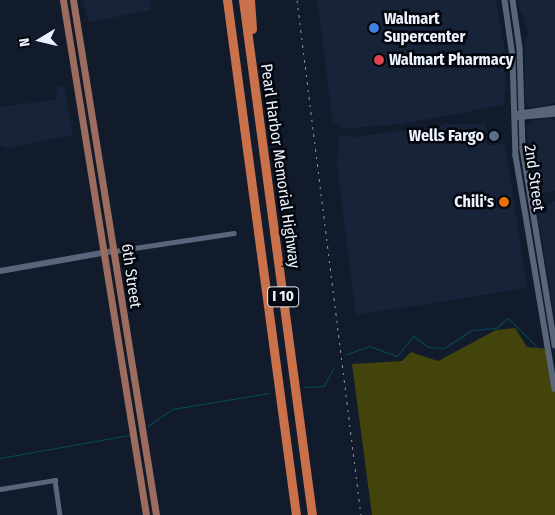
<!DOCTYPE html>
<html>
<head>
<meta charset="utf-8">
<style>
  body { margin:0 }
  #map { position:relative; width:555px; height:515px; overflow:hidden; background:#111b2b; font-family:"Fira Sans Condensed",sans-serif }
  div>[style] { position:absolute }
  .built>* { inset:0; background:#162339 }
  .green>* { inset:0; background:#43440b }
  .stream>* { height:1px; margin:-0.5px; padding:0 0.5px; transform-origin:0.5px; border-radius:0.5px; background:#064d53 }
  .minor>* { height:4.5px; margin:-2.25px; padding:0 2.25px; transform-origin:2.25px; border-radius:2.25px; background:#59657a }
  .tertiary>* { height:5.5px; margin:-2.75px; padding:0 2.75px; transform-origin:2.75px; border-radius:2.75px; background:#59657a }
  .primary>* { height:7px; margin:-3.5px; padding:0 3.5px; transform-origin:3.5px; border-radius:3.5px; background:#9c6c5e }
  .motorway>* { height:9px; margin:-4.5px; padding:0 4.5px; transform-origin:4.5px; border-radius:4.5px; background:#c8714b }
  .rail>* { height:1px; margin-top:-0.5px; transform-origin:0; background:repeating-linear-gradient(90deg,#8d95a3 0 2.5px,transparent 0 7.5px) }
  .dots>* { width:14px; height:14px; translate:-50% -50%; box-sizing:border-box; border:2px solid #03060c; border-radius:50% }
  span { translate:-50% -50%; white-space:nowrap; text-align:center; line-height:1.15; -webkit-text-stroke:5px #03060c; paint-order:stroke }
  .shield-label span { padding:1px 4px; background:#03060c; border:1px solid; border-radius:4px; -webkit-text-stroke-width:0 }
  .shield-label { font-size:15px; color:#ecf3ff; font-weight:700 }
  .poi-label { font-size:16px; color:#ecf3ff; font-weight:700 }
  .left { translate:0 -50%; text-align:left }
  .right { translate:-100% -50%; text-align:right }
  .street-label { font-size:16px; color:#ecf3ff }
  .north { position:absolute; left:15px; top:15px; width:50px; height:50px; -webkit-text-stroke:4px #03060c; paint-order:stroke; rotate:261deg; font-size:14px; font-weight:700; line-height:20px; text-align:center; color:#ecf3ff }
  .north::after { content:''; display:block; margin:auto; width:18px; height:22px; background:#ecf3ff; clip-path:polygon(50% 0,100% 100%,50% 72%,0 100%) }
</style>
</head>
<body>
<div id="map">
  <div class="built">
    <div style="clip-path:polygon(82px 0,150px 0,151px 10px,89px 22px)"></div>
    <div style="clip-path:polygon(317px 0,496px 0,507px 62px,504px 105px,401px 124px,343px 129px,333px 121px)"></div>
    <div style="clip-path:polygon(517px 0,555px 0,555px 103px,531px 108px,525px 102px,525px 39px,529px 35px)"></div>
    <div style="clip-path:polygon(64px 85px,73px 135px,9px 148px,0 145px,0 100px,1px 107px,57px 99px,56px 87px)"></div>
    <div style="clip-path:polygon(551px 118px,555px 121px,555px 191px,536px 194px,526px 127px,531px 121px)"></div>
    <div style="clip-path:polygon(452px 124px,485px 124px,488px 146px,505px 143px,527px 288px,356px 315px,337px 164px,339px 135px,355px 137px)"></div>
    <div style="clip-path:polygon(555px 201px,555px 321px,537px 208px)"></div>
  </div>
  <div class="green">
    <div style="clip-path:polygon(515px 328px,527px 347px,549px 349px,555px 385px,555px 515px,372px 515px,352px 364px,402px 361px,411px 352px,438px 361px,496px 330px)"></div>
  </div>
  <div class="stream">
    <div style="left:347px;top:354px;width:23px;rotate:-20deg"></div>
    <div style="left:369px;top:346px;width:30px;rotate:20deg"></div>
    <div style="left:397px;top:356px;width:26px;rotate:-51deg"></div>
    <div style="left:413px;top:336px;width:19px;rotate:36deg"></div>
    <div style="left:428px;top:347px;width:16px;rotate:4deg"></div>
    <div style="left:444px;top:348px;width:33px;rotate:-33deg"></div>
    <div style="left:472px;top:330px;width:24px;rotate:-5deg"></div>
    <div style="left:496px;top:328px;width:16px;rotate:-40deg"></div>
    <div style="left:508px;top:318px;width:41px;rotate:45deg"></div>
    <div style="left:304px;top:387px;width:20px;rotate:-3deg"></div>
    <div style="left:324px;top:386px;width:20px;rotate:-63deg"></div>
    <div style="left:148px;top:426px;width:29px;rotate:-35deg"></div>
    <div style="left:172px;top:409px;width:98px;rotate:-9.4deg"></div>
    <div style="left:0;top:458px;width:131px;rotate:-10.1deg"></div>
  </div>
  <div class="minor">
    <div style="left:114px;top:251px;width:121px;rotate:-8.5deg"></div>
    <div style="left:0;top:489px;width:56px;rotate:-9.3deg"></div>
    <div style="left:55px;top:480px;width:35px;rotate:82deg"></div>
  </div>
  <div class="tertiary">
    <div style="left:505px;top:0;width:58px;rotate:82deg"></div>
    <div style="left:513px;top:57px;width:99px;rotate:88.3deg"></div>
    <div style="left:516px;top:156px;width:236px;rotate:80.5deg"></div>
    <div style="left:513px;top:0;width:49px;rotate:81.7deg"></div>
    <div style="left:520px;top:48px;width:101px;rotate:88.3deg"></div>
    <div style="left:523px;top:149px;width:199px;rotate:80.7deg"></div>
    <div style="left:518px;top:114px;width:37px;rotate:-9deg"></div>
    <div style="left:518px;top:117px;width:37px;rotate:-5deg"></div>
    <div style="left:0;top:271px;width:116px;rotate:-10deg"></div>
  </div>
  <div class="primary">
    <div style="left:63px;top:0;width:522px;rotate:80.84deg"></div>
    <div style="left:73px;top:0;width:522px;rotate:80.84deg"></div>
  </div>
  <div class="motorway">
    <div style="left:227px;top:0;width:520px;rotate:82.37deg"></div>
    <div style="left:243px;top:0;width:520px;rotate:82.37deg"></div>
    <div style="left:250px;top:0;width:29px;rotate:86deg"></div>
  </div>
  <div class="rail">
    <div style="left:297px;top:0;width:519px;rotate:82.92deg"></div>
  </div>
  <div class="dots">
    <div style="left:374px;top:28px;background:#3f7fe0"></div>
    <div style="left:379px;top:60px;background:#e0444e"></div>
    <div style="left:494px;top:136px;background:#5c6f8a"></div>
    <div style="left:504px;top:202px;background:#e8710a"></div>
  </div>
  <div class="shield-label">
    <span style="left:283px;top:297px">I 10</span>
  </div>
  <div class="poi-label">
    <span class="left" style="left:384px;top:28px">Walmart<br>Supercenter</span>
    <span class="left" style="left:389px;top:60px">Walmart Pharmacy</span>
    <span class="right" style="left:484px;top:136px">Wells Fargo</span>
    <span class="right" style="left:494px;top:202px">Chili's</span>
  </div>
  <div class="street-label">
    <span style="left:280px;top:166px;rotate:82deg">Pearl Harbor Memorial Highway</span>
    <span style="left:534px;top:178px;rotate:82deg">2nd Street</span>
    <span style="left:131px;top:276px;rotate:82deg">6th Street</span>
  </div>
  <div class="north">N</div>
</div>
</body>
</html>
